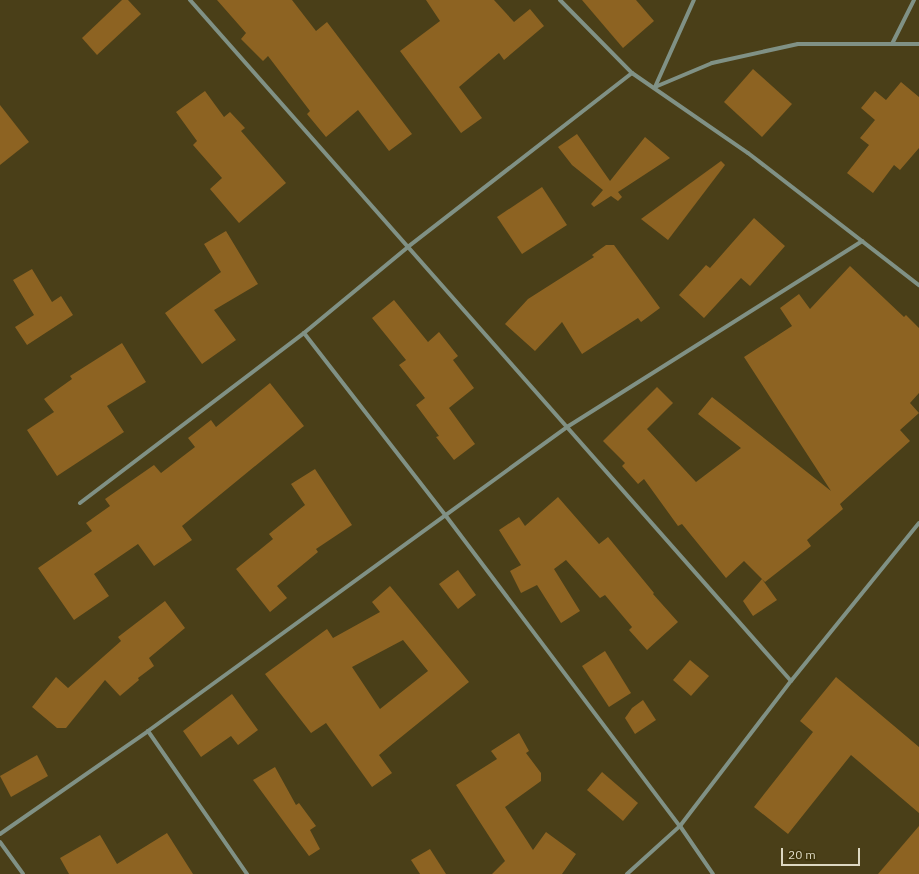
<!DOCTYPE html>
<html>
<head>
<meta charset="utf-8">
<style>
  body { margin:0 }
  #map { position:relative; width:919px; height:874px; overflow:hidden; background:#4a3f18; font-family:"IBM Plex Sans",sans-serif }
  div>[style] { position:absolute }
  .building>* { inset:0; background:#8d6322 }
  .minor>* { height:4px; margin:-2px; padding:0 2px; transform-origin:2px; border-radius:2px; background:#809185 }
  span { translate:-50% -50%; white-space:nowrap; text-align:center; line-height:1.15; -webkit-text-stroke:4px #3f350c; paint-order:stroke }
  .scale { position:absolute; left:781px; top:848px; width:79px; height:18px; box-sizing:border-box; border:2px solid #ddd8c2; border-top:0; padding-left:5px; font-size:12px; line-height:14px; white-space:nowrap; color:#ddd8c2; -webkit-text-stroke:3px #3f350c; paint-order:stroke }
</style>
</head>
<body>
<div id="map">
  <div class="building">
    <div style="clip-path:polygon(122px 0,128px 0,141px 14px,97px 55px,82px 38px)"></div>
    <div style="clip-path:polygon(217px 0,292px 0,316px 31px,327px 22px,412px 134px,389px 151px,358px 110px,326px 137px,307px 114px,310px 111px,268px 56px,263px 61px,241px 39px,246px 33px)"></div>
    <div style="clip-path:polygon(426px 0,494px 0,514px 22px,530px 9px,544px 26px,504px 60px,499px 53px,459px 87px,482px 118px,461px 133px,400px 51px,440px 21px)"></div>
    <div style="clip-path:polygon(582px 0,636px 0,654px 21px,623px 48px)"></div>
    <div style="clip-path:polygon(753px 69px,792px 104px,762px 137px,724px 102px)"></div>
    <div style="clip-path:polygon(901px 82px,919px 97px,919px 148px,900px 170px,894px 165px,873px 193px,847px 173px,869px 145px,860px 138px,875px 120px,861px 108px,875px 91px,886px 100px)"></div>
    <div style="clip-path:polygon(205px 91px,224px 117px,230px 112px,245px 128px,241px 131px,286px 183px,239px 223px,210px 189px,222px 178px,193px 145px,197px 141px,176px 112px)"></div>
    <div style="clip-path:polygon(0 105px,29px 142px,0 165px)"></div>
    <div style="clip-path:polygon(577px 134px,610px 181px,645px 137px,670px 158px,618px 192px,622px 197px,618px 201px,611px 196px,594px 207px,591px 204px,603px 190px,572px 165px,558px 147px)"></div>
    <div style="clip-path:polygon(721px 161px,725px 165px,668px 240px,641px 219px)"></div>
    <div style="clip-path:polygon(542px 187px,567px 225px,522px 254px,497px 217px)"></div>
    <div style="clip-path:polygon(754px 218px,785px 246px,750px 286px,741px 278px,704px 318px,679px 295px,706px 265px,710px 268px)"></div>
    <div style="clip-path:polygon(226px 231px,258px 284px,214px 310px,236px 340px,202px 364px,165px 313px,221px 272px,204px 244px)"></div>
    <div style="clip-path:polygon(606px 245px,614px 245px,660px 308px,641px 322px,638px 318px,582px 354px,562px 322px,535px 351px,505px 324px,528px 299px,594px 257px,592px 255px)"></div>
    <div style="clip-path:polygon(850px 266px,904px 317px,906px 315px,919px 328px,919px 393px,910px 403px,919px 413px,900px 430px,910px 441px,840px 504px,843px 509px,807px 540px,811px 546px,765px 582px,762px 579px,777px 600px,753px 616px,743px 601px,762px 579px,744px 561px,726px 578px,682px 524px,678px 526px,644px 479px,638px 484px,622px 466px,625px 463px,603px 441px,657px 387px,673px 403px,647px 429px,696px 482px,741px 448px,698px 414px,712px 397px,831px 491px,744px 357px,792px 326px,780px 308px,799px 294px,810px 309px)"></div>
    <div style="clip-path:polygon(32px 269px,52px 302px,61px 296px,73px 315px,27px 345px,15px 327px,34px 315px,13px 280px)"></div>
    <div style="clip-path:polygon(394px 300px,428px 342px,439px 332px,458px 356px,453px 360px,474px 388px,449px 408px,475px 444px,454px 460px,436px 437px,439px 436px,416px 405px,425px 398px,399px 365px,406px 360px,372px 318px)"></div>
    <div style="clip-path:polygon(122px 343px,146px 382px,107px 406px,124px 432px,57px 476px,27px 430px,54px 412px,44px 399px,72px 379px,70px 376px)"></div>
    <div style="clip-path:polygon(270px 383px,304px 426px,182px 526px,192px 540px,154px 566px,138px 544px,94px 574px,109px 596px,74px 620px,38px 568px,92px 531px,86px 523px,110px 506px,105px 499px,154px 465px,161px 473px,195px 447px,188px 438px,211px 420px,216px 427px)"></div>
    <div style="clip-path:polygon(315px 469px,352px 525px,316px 549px,318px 552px,277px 586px,287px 598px,270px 612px,236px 569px,273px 539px,269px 534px,305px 505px,291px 484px)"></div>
    <div style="clip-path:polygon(558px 497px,599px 544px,608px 537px,654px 593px,653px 594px,678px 622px,647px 650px,629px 630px,632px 627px,605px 595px,600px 598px,566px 560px,554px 569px,580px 611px,561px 623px,537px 585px,521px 593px,510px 571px,521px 565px,499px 530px,519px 517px,525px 526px)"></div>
    <div style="clip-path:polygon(458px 570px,476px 595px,458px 609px,439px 584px)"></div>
    <div style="clip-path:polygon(evenodd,390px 586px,469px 682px,379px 755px,392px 773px,372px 787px,326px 723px,311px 733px,265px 674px,327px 629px,333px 638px,380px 612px,372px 602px,390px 586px,403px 640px,428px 671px,380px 709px,352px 667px,403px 640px)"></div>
    <div style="clip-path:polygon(165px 601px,185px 628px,149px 658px,154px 666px,138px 678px,139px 680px,120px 696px,105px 680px,66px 728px,57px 728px,32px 707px,56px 677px,68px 688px,121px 641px,118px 637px)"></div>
    <div style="clip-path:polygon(605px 651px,631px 693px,609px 707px,582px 666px)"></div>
    <div style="clip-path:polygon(690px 660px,709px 676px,691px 696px,673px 680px)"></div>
    <div style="clip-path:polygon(836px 677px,919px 747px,919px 813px,851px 755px,788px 834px,754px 807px,813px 732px,800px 721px)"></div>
    <div style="clip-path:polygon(232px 694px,258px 730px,238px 745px,231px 736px,201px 757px,183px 731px)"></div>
    <div style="clip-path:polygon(643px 700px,656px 720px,635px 734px,625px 718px,632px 708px)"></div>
    <div style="clip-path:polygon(519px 733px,529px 751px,526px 753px,541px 773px,541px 781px,505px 807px,533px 850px,546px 832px,576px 854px,562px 874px,492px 874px,505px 861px,456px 785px,497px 759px,491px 751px)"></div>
    <div style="clip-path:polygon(37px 755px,48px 776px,11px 797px,0 776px)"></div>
    <div style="clip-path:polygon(275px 767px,296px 805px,299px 803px,316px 826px,310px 830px,320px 849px,309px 856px,253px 780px)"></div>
    <div style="clip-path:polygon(602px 772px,638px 803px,623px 821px,587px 790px)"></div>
    <div style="clip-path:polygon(919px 826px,919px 874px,878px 874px)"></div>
    <div style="clip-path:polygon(167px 833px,193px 874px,69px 874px,60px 858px,100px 835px,117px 864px)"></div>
    <div style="clip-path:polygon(430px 849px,446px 874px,420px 874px,411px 860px)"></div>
  </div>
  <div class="minor">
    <div style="left:190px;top:0;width:908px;rotate:48.57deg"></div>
    <div style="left:560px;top:0;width:103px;rotate:45.4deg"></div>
    <div style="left:632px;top:73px;width:141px;rotate:34.6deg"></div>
    <div style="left:748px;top:153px;width:216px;rotate:37.7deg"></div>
    <div style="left:892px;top:44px;width:49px;rotate:-63.4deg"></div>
    <div style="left:632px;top:73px;width:284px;rotate:142.2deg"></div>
    <div style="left:408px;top:247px;width:135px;rotate:140.4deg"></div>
    <div style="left:304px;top:333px;width:232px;rotate:52.2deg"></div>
    <div style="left:446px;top:516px;width:388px;rotate:53deg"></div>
    <div style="left:680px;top:826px;width:58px;rotate:55.5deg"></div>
    <div style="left:655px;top:87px;width:62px;rotate:-22.8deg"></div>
    <div style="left:712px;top:63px;width:88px;rotate:-12.5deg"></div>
    <div style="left:798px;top:44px;width:121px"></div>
    <div style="left:655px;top:87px;width:95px;rotate:-65.9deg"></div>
    <div style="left:80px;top:503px;width:281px;rotate:-37.2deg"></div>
    <div style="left:148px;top:731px;width:174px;rotate:55.3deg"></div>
    <div style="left:0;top:834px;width:180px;rotate:-34.8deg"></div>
    <div style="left:148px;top:731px;width:518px;rotate:-35.96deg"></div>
    <div style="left:567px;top:427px;width:349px;rotate:-32.2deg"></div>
    <div style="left:0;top:842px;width:39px;rotate:54deg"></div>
    <div style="left:627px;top:874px;width:72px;rotate:-42.2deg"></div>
    <div style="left:680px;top:826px;width:183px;rotate:-52.6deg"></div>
    <div style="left:791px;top:681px;width:203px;rotate:-51deg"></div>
  </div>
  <div class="scale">20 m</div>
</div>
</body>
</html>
